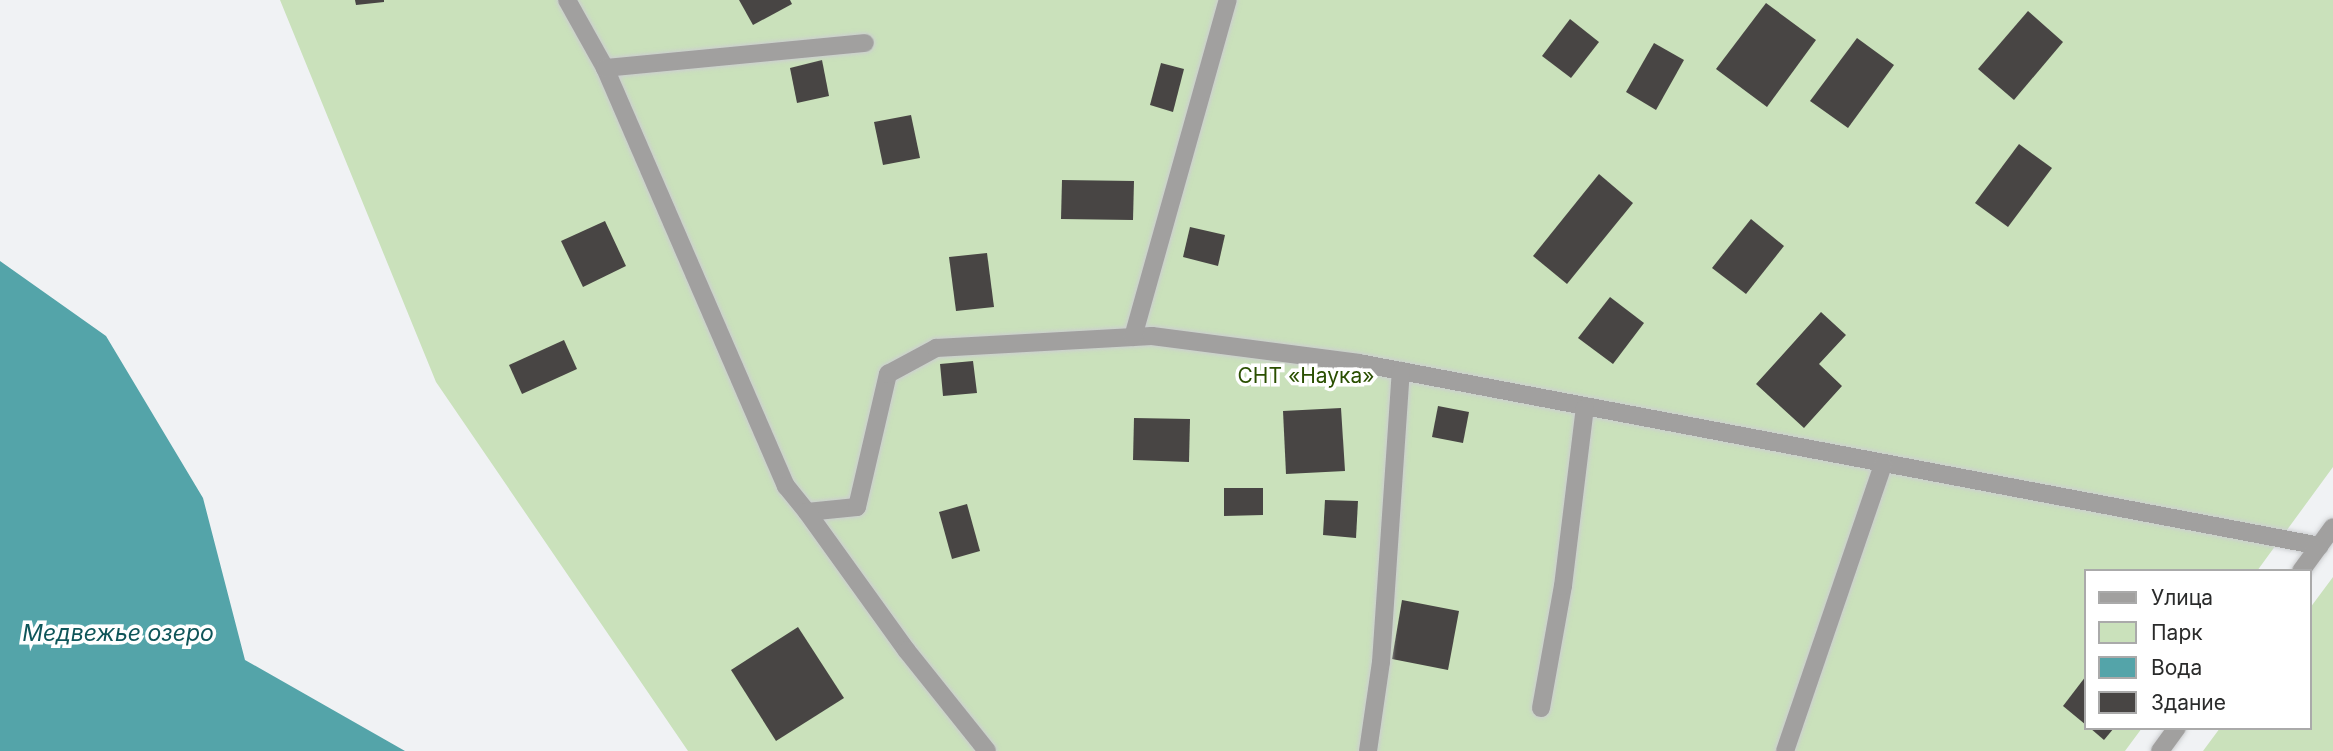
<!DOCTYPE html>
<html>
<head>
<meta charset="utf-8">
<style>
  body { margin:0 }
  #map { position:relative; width:2333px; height:751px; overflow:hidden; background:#f0f2f4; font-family:Inter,sans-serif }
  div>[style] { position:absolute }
  .green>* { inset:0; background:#cae1bb }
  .water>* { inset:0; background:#54a4a9 }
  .building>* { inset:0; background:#484544 }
  .roads { filter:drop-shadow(0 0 2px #ccced0) drop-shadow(0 0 2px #ccced0) }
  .service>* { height:18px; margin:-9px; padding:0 9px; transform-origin:9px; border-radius:9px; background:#a1a09f }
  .minor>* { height:18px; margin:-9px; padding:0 9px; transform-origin:9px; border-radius:9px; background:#a1a09f }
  span { translate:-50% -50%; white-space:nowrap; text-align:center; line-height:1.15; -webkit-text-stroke:7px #fff; paint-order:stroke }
  .park-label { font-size:21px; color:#2a4f01 }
  .water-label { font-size:23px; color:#0e5559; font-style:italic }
  .legend { position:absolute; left:2084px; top:569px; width:228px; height:161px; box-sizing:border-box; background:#fff; border:2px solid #aaa; margin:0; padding:9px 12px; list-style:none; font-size:21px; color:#2a2b2b }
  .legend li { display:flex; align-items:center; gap:14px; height:35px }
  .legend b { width:35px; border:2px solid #aaa }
</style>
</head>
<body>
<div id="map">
  <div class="green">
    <div style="clip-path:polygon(280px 0,2333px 0,2333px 467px,2257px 571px,2086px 571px,2086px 728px,2142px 728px,2125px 751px,688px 751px,436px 382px)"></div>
    <div style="clip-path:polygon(2333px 577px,2333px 751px,2203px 751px,2220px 728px,2310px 728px,2310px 608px)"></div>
  </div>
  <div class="water">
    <div style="clip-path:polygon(0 261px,106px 336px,203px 498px,245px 660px,405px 751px,0 751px)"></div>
  </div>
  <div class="building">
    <div style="clip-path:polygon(355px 0,384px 0,384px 2px,356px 5px)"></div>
    <div style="clip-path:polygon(739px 0,790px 0,792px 4px,753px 25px)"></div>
    <div style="clip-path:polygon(1766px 3px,1816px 40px,1767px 107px,1716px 69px)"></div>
    <div style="clip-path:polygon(2028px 11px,2063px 42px,2014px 100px,1978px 69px)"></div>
    <div style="clip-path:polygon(1570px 19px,1599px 42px,1571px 78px,1542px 56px)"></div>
    <div style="clip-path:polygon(1857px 38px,1894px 65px,1848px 128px,1810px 101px)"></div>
    <div style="clip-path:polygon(1654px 43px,1684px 60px,1656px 110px,1626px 92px)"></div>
    <div style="clip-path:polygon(822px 60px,829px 96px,797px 103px,790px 68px)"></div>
    <div style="clip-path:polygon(1161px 63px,1184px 69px,1173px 112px,1150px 105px)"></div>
    <div style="clip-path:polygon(911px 115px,920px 158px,883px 165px,874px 122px)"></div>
    <div style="clip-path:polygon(2019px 144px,2052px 168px,2008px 227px,1975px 203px)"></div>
    <div style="clip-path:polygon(1599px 174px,1633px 203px,1567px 284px,1533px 256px)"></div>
    <div style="clip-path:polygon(1062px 180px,1134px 181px,1133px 220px,1061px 219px)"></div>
    <div style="clip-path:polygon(1751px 219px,1784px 246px,1746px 294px,1712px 268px)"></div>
    <div style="clip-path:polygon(605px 221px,626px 266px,583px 287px,561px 241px)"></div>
    <div style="clip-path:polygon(1190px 227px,1225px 235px,1218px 266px,1183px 257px)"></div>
    <div style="clip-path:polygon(987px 253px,994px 307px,956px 311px,949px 257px)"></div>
    <div style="clip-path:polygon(1610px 297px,1644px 323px,1613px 364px,1578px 338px)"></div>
    <div style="clip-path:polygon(1821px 312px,1846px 335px,1819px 364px,1842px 386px,1804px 428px,1756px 384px)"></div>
    <div style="clip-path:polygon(564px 340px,577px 369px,522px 394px,509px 365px)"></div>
    <div style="clip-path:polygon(973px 361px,977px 393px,943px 396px,940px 364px)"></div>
    <div style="clip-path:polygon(1438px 406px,1469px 412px,1463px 443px,1432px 437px)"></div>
    <div style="clip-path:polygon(1341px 408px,1345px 471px,1286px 474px,1283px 411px)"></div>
    <div style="clip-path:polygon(1134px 418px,1190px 419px,1189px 462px,1133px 460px)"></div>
    <div style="clip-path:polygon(1224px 488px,1263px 488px,1263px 515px,1224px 516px)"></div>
    <div style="clip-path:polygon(1325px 500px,1358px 501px,1356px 538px,1323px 535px)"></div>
    <div style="clip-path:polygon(967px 504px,980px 551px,952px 559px,939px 512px)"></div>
    <div style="clip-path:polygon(1402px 600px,1459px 611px,1448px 670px,1392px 659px)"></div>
    <div style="clip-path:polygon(798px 627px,844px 698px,776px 741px,731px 670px)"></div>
    <div style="clip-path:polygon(2086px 676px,2086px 725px,2063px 706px)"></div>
    <div style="clip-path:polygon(2090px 728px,2114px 728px,2104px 740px)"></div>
  </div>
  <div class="roads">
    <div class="service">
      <div style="left:567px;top:0;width:78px;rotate:60.8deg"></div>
      <div style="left:605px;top:68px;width:456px;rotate:66.6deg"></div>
      <div style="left:786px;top:486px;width:33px;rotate:51deg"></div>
      <div style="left:807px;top:512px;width:50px;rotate:-5.7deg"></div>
      <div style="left:857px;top:507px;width:137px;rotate:-76.9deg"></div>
      <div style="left:888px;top:374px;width:55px;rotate:-28.4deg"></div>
      <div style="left:936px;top:348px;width:216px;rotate:-3.2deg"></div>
      <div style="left:1152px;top:336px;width:209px;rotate:7.4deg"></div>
      <div style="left:1359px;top:363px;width:978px;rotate:10.78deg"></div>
      <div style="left:605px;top:68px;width:261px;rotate:-5.5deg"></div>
      <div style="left:1133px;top:337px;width:350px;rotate:-74.3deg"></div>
      <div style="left:807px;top:512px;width:171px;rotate:54.3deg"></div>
      <div style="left:907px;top:651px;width:128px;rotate:51.3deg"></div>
      <div style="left:1541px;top:708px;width:124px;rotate:-79.8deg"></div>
      <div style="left:1563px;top:586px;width:179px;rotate:-83deg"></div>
      <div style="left:1368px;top:751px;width:90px;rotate:-81.7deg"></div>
      <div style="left:1381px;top:662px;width:292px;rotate:-86.1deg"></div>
      <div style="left:1785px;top:751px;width:302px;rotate:-71.1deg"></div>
    </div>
    <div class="minor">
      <div style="left:2301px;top:571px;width:54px;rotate:-54deg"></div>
      <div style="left:2160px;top:751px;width:29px;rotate:-54deg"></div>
    </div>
  </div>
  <div class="park-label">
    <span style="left:1306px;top:376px">СНТ «Наука»</span>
  </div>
  <div class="water-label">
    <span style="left:118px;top:633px">Медвежье озеро</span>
  </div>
  <ul class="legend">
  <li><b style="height:9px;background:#a1a09f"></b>Улица</li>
  <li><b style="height:19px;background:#cae1bb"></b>Парк</li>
  <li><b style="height:19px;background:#54a4a9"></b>Вода</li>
  <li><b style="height:19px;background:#484544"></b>Здание</li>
  </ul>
</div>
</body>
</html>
